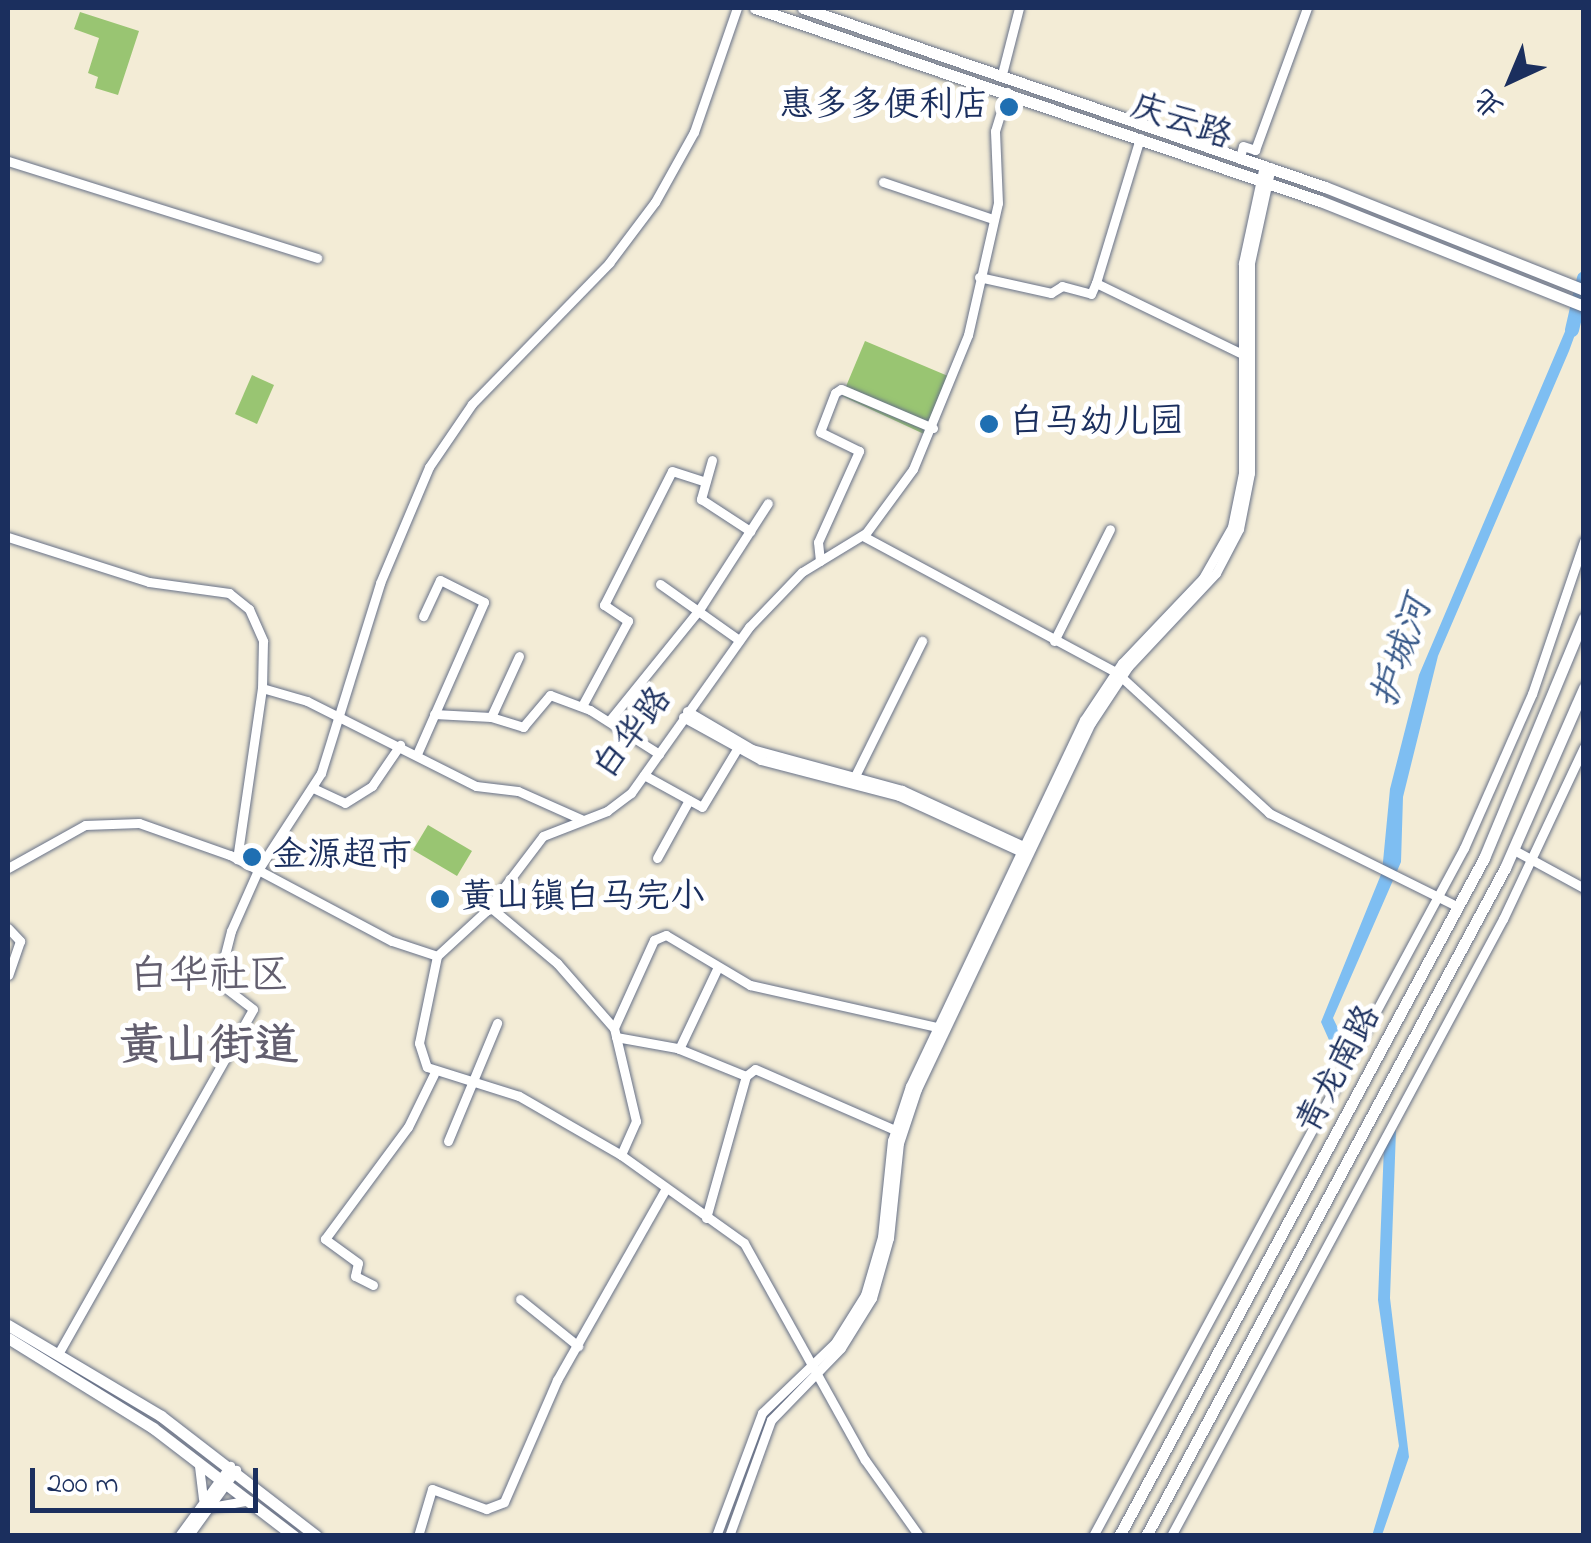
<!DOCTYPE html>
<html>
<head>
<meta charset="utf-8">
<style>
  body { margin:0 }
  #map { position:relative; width:1591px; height:1543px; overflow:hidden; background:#f3ecd6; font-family:"Indie Flower","LXGW WenKai TC",sans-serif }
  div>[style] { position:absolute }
  .green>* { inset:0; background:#99c572 }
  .water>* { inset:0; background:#7ebef2 }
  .river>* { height:14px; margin:-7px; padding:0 7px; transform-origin:7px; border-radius:7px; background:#7ebef2 }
  .roads { filter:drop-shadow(0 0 2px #677188) drop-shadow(0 0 2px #677188) }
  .minor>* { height:9px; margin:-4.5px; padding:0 4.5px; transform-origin:4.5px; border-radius:4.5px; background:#fff }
  .major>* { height:11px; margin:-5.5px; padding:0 5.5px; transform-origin:5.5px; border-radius:5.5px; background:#fff }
  .dots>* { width:28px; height:28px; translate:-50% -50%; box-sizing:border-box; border:5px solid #fff; border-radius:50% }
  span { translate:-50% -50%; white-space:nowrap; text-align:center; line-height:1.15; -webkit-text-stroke:10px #fff; paint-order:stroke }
  .poi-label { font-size:35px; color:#1b2f5e }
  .right { translate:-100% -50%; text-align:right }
  .left { translate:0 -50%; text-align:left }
  .street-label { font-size:35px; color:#1b2f5e }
  .water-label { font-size:38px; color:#395a8a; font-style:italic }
  .quarter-label { font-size:40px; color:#635f6f }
  .district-label { font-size:45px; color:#635f6f; font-weight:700 }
  .frame { position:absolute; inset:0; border:10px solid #1b2f5e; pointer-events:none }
  .north { position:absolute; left:1461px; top:30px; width:100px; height:100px; -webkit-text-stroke:8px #fff; paint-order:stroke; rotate:224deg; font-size:28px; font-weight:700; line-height:40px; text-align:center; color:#1b2f5e }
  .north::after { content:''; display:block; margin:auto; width:35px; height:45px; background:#1b2f5e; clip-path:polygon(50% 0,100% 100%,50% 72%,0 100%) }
  .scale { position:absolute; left:30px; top:1468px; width:228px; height:45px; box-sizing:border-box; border:5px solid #1b2f5e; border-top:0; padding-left:12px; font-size:30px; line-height:35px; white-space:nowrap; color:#1b2f5e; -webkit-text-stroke:8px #fff; paint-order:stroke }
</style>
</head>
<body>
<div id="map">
  <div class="green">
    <div style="clip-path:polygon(80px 12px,139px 31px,118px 95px,95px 88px,98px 77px,88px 73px,99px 38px,74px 29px)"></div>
    <div style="clip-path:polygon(865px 341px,948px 376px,924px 434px,842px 396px)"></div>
    <div style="clip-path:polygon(252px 375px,274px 385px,257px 424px,235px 414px)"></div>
    <div style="clip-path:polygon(428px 825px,472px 851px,457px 876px,413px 850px)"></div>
  </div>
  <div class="water">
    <div style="clip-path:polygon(1572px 315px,1581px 318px,1569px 351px,1438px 656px,1403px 797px,1401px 862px,1333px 1018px,1350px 1053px,1341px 1067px,1321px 1022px,1382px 872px,1390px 789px,1419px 675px)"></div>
    <div style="clip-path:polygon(1396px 1130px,1390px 1298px,1409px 1457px,1382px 1535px,1372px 1536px,1399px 1446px,1378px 1300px,1384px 1145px)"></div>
  </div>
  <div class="river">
    <div style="left:1572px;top:330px;width:53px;rotate:-77deg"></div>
  </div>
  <div class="roads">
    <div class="minor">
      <div style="left:1002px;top:74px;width:68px;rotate:-75.6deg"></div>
      <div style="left:1140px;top:138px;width:152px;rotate:106.9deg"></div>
      <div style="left:1096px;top:283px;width:162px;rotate:25.9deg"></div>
      <div style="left:1240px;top:157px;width:11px;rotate:-75deg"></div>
      <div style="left:1243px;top:146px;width:13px;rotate:18deg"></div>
      <div style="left:1255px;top:150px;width:151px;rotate:-69.9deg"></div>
      <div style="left:8px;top:161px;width:324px;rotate:17.4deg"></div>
      <div style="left:883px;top:182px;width:116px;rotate:18.6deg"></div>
      <div style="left:979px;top:277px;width:74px;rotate:12.5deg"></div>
      <div style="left:1051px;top:293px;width:13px;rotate:-32deg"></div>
      <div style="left:1062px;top:286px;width:30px;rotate:15deg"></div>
      <div style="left:1091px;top:294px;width:12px;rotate:-66deg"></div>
      <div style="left:712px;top:460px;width:41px;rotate:105.8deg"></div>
      <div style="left:701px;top:499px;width:59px;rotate:33.1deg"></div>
      <div style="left:863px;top:536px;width:289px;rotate:28.3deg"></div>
      <div style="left:1117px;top:673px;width:207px;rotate:42.6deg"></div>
      <div style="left:1269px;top:813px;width:211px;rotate:26.4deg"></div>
      <div style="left:8px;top:537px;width:148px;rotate:17.7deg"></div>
      <div style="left:149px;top:582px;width:81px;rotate:7.8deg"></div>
      <div style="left:229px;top:593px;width:26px;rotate:39deg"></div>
      <div style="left:249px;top:609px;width:35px;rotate:66deg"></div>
      <div style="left:263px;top:641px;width:47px;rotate:91.2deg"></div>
      <div style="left:262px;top:688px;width:173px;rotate:98.3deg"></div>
      <div style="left:820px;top:561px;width:19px;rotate:-96deg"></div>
      <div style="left:818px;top:542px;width:100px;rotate:-65.7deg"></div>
      <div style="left:859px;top:451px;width:43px;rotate:-154deg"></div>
      <div style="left:820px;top:432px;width:42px;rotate:-69deg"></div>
      <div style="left:835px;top:393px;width:7px;rotate:-34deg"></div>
      <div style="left:841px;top:389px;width:100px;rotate:23deg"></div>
      <div style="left:660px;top:584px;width:97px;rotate:35.3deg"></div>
      <div style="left:1054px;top:641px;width:125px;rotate:-63.4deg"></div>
      <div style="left:262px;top:688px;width:47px;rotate:16.1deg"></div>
      <div style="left:307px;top:701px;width:189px;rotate:26.7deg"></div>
      <div style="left:476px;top:786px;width:42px;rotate:6.8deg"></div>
      <div style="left:518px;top:791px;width:69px;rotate:24deg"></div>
      <div style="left:582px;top:706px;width:97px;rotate:-61.6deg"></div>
      <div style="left:628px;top:621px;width:29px;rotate:-146deg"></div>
      <div style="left:604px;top:605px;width:150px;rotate:-63.1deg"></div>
      <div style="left:672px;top:471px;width:35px;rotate:18deg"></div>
      <div style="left:687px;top:711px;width:75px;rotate:30.3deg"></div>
      <div style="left:752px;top:749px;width:156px;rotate:15.3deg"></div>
      <div style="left:902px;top:790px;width:139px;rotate:24.7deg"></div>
      <div style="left:434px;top:714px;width:57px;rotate:3deg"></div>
      <div style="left:491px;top:717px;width:34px;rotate:17deg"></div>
      <div style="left:523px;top:727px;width:42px;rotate:-49.8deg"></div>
      <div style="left:550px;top:695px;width:43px;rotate:20.6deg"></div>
      <div style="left:590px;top:710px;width:82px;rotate:32.5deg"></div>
      <div style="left:491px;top:717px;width:67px;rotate:-65.3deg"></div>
      <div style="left:683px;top:717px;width:89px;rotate:28.9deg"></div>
      <div style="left:761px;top:760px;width:143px;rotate:14.6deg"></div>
      <div style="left:899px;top:796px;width:135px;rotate:24.5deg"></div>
      <div style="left:609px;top:721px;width:143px;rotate:-51deg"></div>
      <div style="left:699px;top:610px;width:127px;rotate:-57.2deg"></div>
      <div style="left:417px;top:754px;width:166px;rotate:-66.2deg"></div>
      <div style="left:484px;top:602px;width:49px;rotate:-153.4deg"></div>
      <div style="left:440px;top:580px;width:40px;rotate:115deg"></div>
      <div style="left:644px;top:775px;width:66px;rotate:28.9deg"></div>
      <div style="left:702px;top:807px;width:68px;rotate:-58.9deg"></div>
      <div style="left:855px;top:776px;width:151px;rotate:-63.6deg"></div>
      <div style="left:313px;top:788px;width:35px;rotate:25deg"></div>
      <div style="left:345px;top:803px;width:32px;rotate:-32deg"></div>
      <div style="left:372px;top:786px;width:50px;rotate:-55.7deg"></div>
      <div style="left:1514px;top:850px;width:80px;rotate:28.5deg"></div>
      <div style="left:657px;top:858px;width:66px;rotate:-61.1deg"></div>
      <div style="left:8px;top:868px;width:88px;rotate:-29.2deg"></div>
      <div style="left:85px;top:825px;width:54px;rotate:-2.1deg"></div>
      <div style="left:139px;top:823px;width:96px;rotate:19.4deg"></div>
      <div style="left:230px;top:855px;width:183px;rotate:28deg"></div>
      <div style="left:392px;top:941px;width:47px;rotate:18.4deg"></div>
      <div style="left:437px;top:956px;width:67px;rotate:-42.6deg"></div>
      <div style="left:486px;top:911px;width:94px;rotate:-52.8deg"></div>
      <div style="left:543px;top:836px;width:69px;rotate:-21.3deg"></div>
      <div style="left:607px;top:811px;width:30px;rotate:-37deg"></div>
      <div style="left:631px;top:793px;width:204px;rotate:-54.6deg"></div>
      <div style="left:749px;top:627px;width:76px;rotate:-46.1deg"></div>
      <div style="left:802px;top:572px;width:75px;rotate:-31.4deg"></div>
      <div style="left:866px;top:533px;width:79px;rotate:-53.7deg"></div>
      <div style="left:913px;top:469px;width:145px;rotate:-67.7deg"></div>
      <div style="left:968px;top:335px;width:135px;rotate:-77.2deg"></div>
      <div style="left:998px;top:203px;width:72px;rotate:-92.4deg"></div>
      <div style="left:995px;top:131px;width:41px;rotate:-72.9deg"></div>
      <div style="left:489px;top:906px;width:89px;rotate:40deg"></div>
      <div style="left:557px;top:963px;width:86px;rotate:48.8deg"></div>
      <div style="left:614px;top:1028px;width:96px;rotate:76.7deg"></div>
      <div style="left:636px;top:1121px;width:37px;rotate:114deg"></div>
      <div style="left:8px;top:928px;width:18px;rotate:47deg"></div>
      <div style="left:20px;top:941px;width:36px;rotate:109deg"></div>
      <div style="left:437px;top:956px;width:89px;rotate:101.7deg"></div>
      <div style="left:419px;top:1043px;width:25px;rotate:72deg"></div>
      <div style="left:427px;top:1067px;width:96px;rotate:17.5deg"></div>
      <div style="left:519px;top:1096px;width:118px;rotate:30deg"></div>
      <div style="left:621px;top:1155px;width:151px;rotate:35.6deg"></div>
      <div style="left:744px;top:1243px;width:248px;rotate:60.9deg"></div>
      <div style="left:865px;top:1460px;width:93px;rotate:54.6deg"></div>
      <div style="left:614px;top:1028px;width:97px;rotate:-65.6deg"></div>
      <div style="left:654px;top:940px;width:13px;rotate:-23deg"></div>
      <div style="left:666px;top:935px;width:98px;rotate:30.8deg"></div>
      <div style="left:750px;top:985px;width:192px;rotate:12.7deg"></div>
      <div style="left:616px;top:1037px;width:62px;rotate:10.2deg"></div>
      <div style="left:677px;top:1048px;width:74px;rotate:22.1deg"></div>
      <div style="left:679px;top:1049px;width:91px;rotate:-64.6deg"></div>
      <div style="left:448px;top:1141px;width:128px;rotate:-67.4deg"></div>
      <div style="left:706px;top:1218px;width:148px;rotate:-74.3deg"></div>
      <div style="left:746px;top:1076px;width:11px;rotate:-38deg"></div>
      <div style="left:755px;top:1069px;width:153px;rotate:23.5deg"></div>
      <div style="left:373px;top:1285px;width:20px;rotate:-153deg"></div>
      <div style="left:355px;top:1276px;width:13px;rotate:-77deg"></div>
      <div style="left:358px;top:1263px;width:41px;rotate:-144deg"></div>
      <div style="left:325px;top:1239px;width:139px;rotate:-53.5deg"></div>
      <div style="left:408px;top:1127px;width:59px;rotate:-63.9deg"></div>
      <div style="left:520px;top:1299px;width:75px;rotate:39deg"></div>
      <div style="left:58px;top:1354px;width:396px;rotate:-60.5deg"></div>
      <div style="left:253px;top:1009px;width:44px;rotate:-142.4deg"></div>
      <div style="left:218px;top:982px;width:53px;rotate:-75.7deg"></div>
      <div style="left:231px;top:931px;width:67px;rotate:-66.1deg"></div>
      <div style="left:258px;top:870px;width:116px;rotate:-57deg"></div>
      <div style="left:321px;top:773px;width:199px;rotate:-72.7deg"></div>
      <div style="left:380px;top:583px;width:126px;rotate:-67.1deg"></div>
      <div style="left:429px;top:467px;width:76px;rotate:-55.7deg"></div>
      <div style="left:472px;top:404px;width:197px;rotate:-45.8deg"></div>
      <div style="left:609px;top:263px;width:76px;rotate:-53deg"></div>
      <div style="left:655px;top:202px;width:80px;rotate:-60.9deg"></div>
      <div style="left:694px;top:132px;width:131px;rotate:-70.9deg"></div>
      <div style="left:199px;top:1466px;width:33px;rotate:83deg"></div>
      <div style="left:211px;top:1507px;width:39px;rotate:-10deg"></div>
      <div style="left:179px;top:1536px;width:87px;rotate:-53.9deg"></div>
      <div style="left:188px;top:1536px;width:82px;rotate:-54deg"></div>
      <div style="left:418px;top:1536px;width:49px;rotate:-73.4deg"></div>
      <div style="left:432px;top:1489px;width:58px;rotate:20.3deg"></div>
      <div style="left:486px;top:1509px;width:19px;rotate:-21deg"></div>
      <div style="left:504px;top:1502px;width:133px;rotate:-66.5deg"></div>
      <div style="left:557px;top:1380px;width:219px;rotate:-60.4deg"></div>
      <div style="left:716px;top:1536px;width:131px;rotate:-69.5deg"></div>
      <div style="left:762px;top:1413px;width:101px;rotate:-43.8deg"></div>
      <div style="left:835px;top:1343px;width:57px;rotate:-58deg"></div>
      <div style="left:865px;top:1295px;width:60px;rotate:-73.7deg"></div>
      <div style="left:882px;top:1237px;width:97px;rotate:-84.1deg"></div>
      <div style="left:892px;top:1141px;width:58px;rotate:-71.9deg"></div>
      <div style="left:910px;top:1086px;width:405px;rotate:-64.6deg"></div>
      <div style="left:1084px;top:720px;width:69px;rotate:-56.3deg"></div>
      <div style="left:1122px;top:663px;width:117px;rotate:-46.4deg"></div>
      <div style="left:1203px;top:578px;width:59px;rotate:-60.4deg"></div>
      <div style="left:1232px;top:527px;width:55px;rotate:-78.5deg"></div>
      <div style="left:1243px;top:473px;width:210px;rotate:-90deg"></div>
      <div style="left:1243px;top:263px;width:100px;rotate:-77.9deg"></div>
      <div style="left:729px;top:1536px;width:123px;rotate:-70.1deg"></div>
      <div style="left:771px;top:1420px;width:100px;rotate:-45.8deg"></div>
      <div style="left:841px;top:1348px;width:59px;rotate:-58.2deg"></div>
      <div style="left:872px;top:1298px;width:62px;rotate:-74.2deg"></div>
      <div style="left:889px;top:1238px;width:96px;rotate:-84deg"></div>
      <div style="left:899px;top:1143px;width:57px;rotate:-71.6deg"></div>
      <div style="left:917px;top:1089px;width:405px;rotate:-64.6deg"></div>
      <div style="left:1091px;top:723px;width:67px;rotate:-56.5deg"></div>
      <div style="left:1128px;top:667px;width:129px;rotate:-46.9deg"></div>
      <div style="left:1216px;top:573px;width:50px;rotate:-62.4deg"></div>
      <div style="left:1239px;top:529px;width:57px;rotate:-78.9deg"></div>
      <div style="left:1250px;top:473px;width:210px;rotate:-90deg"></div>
      <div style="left:1250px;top:263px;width:98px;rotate:-77.7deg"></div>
      <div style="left:1093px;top:1536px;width:782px;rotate:-61.66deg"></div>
      <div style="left:1464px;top:848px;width:168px;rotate:-66.2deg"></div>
      <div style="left:1532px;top:694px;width:162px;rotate:-71.2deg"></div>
      <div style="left:1171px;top:1536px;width:701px;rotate:-61.72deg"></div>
      <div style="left:1503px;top:919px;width:190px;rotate:-64.8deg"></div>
    </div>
    <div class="major">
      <div style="left:755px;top:8px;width:597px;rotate:18.86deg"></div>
      <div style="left:1320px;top:201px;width:284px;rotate:21.7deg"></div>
      <div style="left:803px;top:8px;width:552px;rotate:18.93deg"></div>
      <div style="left:1325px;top:187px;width:279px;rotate:21.7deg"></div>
      <div style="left:8px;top:1325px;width:178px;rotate:30.7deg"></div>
      <div style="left:161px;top:1416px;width:196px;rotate:37.7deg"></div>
      <div style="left:8px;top:1338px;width:171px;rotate:31.8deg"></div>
      <div style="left:153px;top:1428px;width:178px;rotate:37.5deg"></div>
      <div style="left:1119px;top:1536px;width:770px;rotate:-61.7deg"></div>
      <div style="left:1484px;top:858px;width:260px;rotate:-67.4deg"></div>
      <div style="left:1146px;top:1536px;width:758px;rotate:-61.75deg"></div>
      <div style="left:1505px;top:868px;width:197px;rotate:-66.3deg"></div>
    </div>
  </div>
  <div class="dots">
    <div style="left:1009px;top:107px;background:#1f6fb2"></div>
    <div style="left:989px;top:424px;background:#1f6fb2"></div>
    <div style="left:252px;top:857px;background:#1f6fb2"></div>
    <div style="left:440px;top:899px;background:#1f6fb2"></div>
  </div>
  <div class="poi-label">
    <span class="right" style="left:989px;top:107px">惠多多便利店</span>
    <span class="left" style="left:1009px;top:424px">白马幼儿园</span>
    <span class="left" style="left:272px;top:857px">金源超市</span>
    <span class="left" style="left:460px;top:899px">黄山镇白马完小</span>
  </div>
  <div class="street-label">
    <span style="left:1181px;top:123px;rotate:19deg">庆云路</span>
    <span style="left:634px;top:734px;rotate:-53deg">白华路</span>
    <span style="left:1340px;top:1070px;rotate:-62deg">青龙南路</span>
  </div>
  <div class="water-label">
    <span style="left:1404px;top:653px;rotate:-71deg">护城河</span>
  </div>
  <div class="quarter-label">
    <span style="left:209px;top:978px">白华社区</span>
  </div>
  <div class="district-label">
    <span style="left:209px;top:1049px">黄山街道</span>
  </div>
  <div class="frame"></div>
  <div class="north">北</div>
  <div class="scale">200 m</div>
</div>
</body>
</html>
